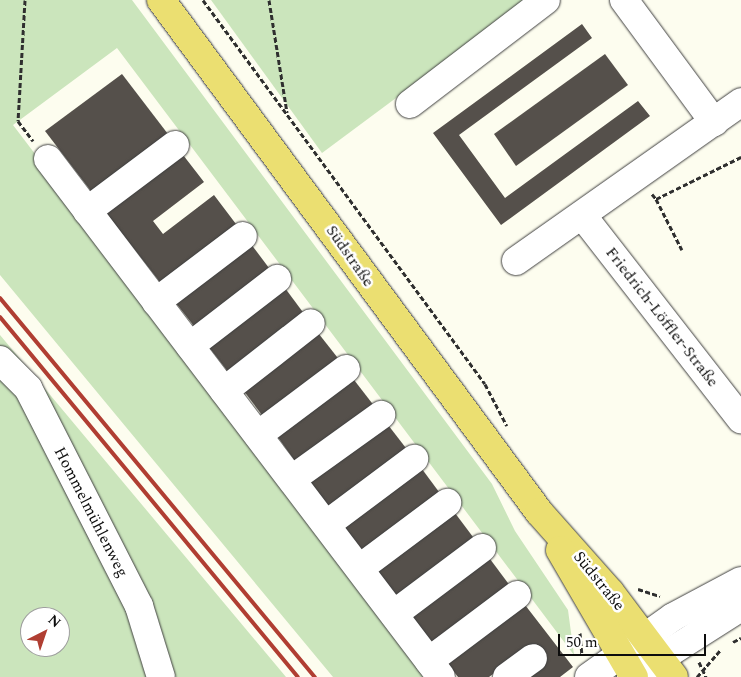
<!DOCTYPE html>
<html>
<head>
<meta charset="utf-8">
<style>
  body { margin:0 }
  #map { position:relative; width:741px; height:677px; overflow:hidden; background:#fdfdef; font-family:Spectral,serif }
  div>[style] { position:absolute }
  .green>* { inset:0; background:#cbe5bc }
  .building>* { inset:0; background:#55504b }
  .path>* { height:3px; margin-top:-1.5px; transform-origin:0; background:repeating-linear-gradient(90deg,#2f2f2f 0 5px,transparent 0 7.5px) }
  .roads { filter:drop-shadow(0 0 1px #404040) drop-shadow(0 0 1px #404040) }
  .minor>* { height:28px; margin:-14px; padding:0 14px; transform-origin:14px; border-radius:14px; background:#fff }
  .major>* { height:28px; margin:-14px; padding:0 14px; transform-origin:14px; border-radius:14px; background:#ebdf71 }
  .rail>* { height:4px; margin:-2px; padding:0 2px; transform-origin:2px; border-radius:2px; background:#b03e32 }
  span { translate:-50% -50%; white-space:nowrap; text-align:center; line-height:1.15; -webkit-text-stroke:5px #fff; paint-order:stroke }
  .street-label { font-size:16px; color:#0d0d0d }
  .north { position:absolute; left:20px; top:607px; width:50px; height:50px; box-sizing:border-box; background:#fff; border:1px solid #9e9e9e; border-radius:50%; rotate:41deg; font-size:14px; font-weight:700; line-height:20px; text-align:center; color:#0d0d0d }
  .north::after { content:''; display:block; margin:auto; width:18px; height:22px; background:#b03e32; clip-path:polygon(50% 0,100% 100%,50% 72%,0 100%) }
  .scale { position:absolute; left:558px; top:634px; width:148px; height:22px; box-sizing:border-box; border:2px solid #0d0d0d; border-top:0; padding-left:6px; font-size:15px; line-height:18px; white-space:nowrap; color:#0d0d0d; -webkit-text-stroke:4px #fff; paint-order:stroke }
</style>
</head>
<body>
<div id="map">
  <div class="green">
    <div style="clip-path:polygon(0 0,132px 0,492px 484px,515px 531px,568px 610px,574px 655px,117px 48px,13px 125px,433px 677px,333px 677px,0 275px)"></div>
    <div style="clip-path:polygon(211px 0,528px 0,322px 153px)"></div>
    <div style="clip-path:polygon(evenodd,0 335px,286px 677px,0 677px,0 335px,30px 617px,60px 617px,60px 647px,30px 647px,30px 617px)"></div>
  </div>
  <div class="building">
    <div style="clip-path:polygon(582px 24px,592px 38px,459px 135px,505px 198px,638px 101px,650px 116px,501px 225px,433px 133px)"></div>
    <div style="clip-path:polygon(605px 54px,628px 85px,516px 166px,494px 134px)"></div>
    <div style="clip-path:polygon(122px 74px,171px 138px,94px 195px,45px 131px)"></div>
    <div style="clip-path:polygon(180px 151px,204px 182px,153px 221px,163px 234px,214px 195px,239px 228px,163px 286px,103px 209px)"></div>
    <div style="clip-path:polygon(248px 240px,272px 272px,197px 330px,172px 298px)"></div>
    <div style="clip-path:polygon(282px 284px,305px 315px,229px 373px,205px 342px)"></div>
    <div style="clip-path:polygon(315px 329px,341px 362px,265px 419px,240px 386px)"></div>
    <div style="clip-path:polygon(351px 376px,375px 407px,297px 464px,275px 433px)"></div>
    <div style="clip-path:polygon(385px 421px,409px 452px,330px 510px,307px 479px)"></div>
    <div style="clip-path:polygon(419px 465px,442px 496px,363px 555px,340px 525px)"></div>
    <div style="clip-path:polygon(452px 509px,476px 541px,397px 600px,373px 569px)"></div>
    <div style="clip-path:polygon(487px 555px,511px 587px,434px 646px,410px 614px)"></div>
    <div style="clip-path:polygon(522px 601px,573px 667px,560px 677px,522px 677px,531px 646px,489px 677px,458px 677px,444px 659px)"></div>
  </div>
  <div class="path">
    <div style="left:25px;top:0;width:121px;rotate:93.3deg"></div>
    <div style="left:18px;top:121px;width:25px;rotate:53deg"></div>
    <div style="left:203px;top:0;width:476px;rotate:53.7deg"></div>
    <div style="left:485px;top:384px;width:47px;rotate:62.4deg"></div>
    <div style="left:269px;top:0;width:114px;rotate:80.9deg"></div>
    <div style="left:652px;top:194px;width:6px;rotate:51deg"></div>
    <div style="left:656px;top:199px;width:95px;rotate:-26.3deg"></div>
    <div style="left:656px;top:199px;width:57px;rotate:63deg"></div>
    <div style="left:638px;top:589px;width:23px;rotate:18deg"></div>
    <div style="left:580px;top:633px;width:21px;rotate:85deg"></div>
    <div style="left:733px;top:642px;width:9px;rotate:-27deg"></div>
    <div style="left:699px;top:662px;width:17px;rotate:65deg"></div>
    <div style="left:697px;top:677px;width:37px;rotate:-49deg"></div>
  </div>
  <div class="roads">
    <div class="minor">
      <div style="left:624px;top:0;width:152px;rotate:53.6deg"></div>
      <div style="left:410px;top:104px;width:171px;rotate:-37.4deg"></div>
      <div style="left:48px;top:159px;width:650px;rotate:52.81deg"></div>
      <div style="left:87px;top:211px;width:110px;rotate:-36.9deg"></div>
      <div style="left:582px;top:215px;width:259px;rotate:52.1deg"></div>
      <div style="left:516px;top:261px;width:276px;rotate:-35.2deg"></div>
      <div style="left:156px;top:302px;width:109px;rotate:-37.2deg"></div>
      <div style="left:190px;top:346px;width:110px;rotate:-37.6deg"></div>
      <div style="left:0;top:360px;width:40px;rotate:45deg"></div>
      <div style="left:28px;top:388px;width:245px;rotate:63deg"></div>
      <div style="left:139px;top:606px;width:74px;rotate:72.8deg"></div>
      <div style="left:224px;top:391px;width:110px;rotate:-38deg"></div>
      <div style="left:258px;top:435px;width:110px;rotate:-36.9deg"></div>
      <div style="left:292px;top:479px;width:110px;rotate:-35.7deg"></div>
      <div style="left:327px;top:524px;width:109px;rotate:-36.8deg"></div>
      <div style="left:360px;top:568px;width:109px;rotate:-36.8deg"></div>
      <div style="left:394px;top:614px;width:110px;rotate:-36.9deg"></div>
      <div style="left:429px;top:661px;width:110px;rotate:-36.9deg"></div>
      <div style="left:507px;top:677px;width:32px;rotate:-36deg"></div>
      <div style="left:589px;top:677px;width:103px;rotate:-35.5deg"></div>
      <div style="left:673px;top:617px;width:77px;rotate:-27.9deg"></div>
      <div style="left:631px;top:677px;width:130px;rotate:-32.5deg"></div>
    </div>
    <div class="major">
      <div style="left:161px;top:0;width:636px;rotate:53.56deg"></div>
      <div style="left:539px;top:512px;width:107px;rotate:48.4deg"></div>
      <div style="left:610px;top:592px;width:106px;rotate:53deg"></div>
      <div style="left:560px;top:550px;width:147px;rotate:59.8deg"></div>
    </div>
  </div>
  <div class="rail">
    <div style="left:0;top:298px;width:493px;rotate:50.3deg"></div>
    <div style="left:0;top:317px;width:467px;rotate:50.4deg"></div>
  </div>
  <div class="street-label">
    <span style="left:350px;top:256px;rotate:55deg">Südstraße</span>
    <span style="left:662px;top:317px;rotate:52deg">Friedrich-Löffler-Straße</span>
    <span style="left:91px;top:512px;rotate:63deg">Hommelmühlenweg</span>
    <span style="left:599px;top:581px;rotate:51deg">Südstraße</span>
  </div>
  <div class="north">N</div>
  <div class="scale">50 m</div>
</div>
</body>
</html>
